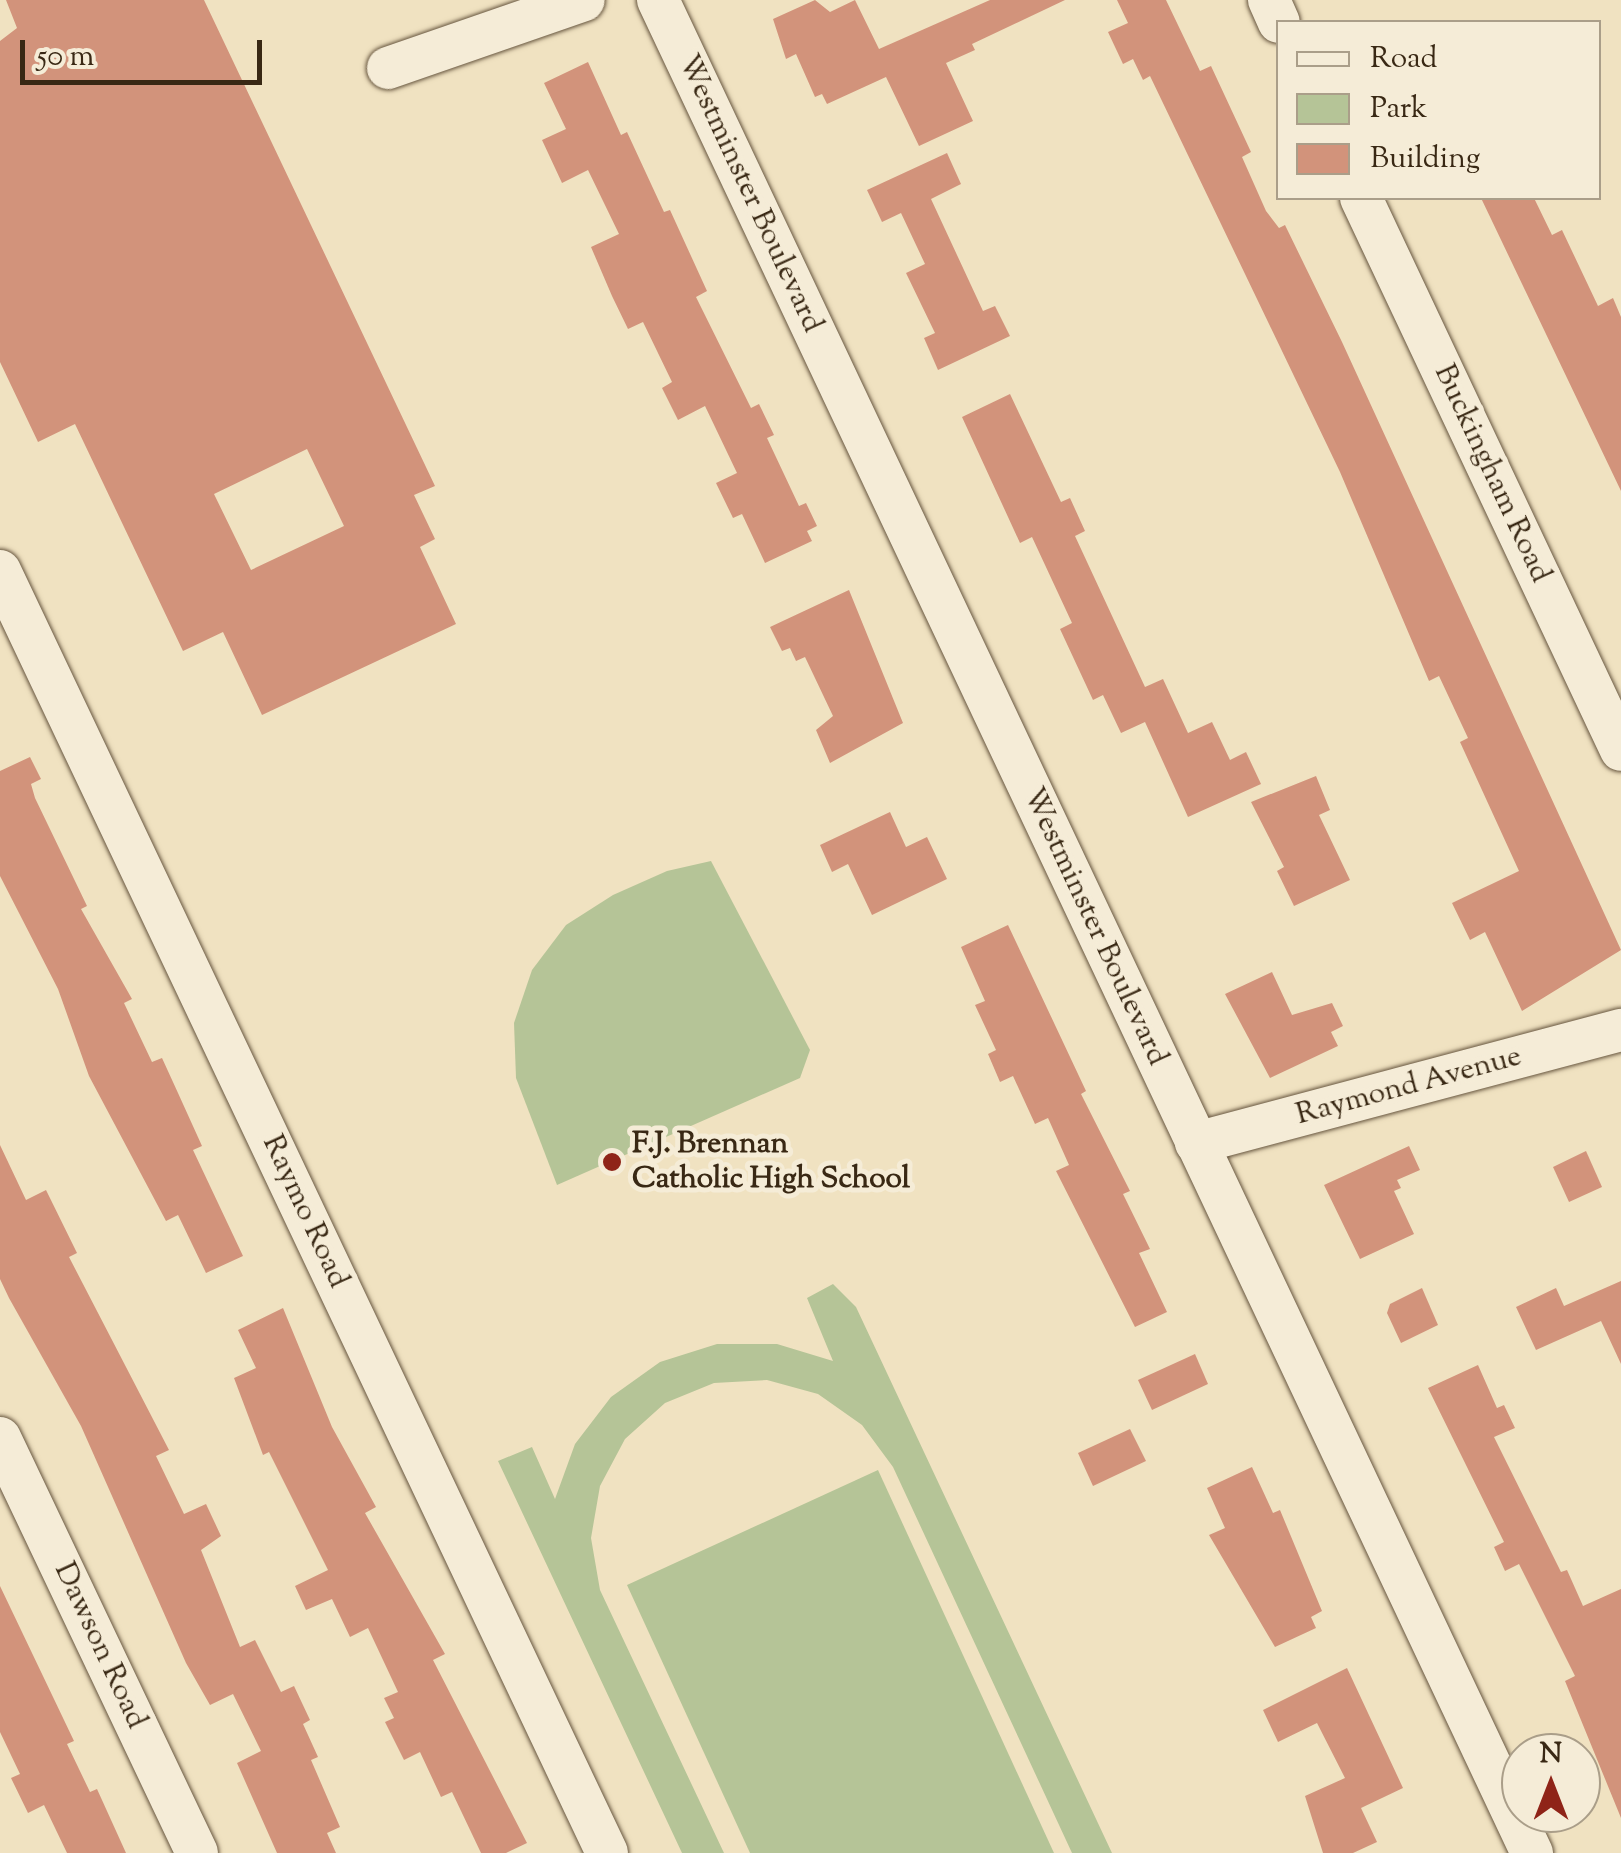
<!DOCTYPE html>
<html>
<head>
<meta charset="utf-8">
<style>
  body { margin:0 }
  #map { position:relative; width:1621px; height:1853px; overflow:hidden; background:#f0e2c1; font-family:"Sorts Mill Goudy",serif }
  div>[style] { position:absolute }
  .green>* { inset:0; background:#b5c497 }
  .building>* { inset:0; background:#d2937b }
  .roads { filter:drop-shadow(0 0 2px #67563f) drop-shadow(0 0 2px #67563f) }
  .minor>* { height:42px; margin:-21px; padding:0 21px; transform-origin:21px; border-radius:21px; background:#f5ecd7 }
  .dots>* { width:28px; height:28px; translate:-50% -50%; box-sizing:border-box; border:5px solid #f5ecd7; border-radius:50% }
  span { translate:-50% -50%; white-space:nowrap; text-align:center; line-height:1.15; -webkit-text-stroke:10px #f5ecd7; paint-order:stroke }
  .street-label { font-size:30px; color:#392814 }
  .poi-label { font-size:30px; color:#392814; font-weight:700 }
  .left { translate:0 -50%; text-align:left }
  .legend { position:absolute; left:1276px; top:20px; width:325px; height:180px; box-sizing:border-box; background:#f5ecd7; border:2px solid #aa9e89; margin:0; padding:12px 18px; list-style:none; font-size:30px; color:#392814 }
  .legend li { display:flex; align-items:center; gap:20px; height:50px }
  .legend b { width:50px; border:2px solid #aa9e89 }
  .north { position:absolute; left:1501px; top:1733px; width:100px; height:100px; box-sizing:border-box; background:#f5ecd7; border:2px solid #aa9e89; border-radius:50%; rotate:0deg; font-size:28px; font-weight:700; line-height:40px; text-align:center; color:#392814 }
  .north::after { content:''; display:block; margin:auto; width:35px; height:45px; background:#8f2418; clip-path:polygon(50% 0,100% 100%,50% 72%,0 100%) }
  .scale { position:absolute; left:20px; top:40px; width:242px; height:45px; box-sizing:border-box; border:5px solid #392814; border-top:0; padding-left:12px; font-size:30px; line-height:35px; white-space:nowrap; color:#392814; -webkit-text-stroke:8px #f5ecd7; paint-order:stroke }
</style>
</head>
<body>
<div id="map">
  <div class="green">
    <div style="clip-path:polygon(711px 861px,810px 1050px,800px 1078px,557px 1185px,516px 1078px,514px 1023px,532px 970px,566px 925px,613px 895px,667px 871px)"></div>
    <div style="clip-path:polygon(833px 1284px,856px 1307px,1112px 1853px,1072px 1853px,893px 1467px,862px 1425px,818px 1394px,767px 1380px,714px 1383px,665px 1403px,625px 1439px,600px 1486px,591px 1538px,600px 1590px,724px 1853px,682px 1853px,498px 1461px,532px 1447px,555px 1499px,575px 1444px,611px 1397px,660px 1362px,717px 1344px,777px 1344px,833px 1361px,807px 1298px)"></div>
    <div style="clip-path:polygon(878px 1470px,1054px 1853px,750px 1853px,627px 1585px)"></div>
  </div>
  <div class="building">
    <div style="clip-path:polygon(evenodd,6px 0,204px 0,435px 486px,414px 495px,435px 539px,420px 547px,456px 624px,262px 715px,223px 632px,183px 651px,75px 424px,38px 442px,0 362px,0 41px,17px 28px,6px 0,307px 449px,344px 526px,251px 570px,214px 494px,307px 449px)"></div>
    <div style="clip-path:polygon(815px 0,830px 12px,855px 0,879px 49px,990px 0,1065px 0,972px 44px,975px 50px,946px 63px,973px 121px,919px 146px,886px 77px,827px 104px,822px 94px,815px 97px,796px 54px,786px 59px,773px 19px)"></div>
    <div style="clip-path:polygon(1117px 0,1166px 0,1200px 71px,1211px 66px,1251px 152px,1242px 157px,1266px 211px,1279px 228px,1285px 225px,1342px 342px,1621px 950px,1522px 1011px,1485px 932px,1470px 940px,1452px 903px,1519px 871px,1460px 742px,1468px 738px,1439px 676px,1429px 681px,1340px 472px,1150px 76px,1143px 80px,1133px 59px,1123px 64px,1108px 32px,1128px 23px)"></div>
    <div style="clip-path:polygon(588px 62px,621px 135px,627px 132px,664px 212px,670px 210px,707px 291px,696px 297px,751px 408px,759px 404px,774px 435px,767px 438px,799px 506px,806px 503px,817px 526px,807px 531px,812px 541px,765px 563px,742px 514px,733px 518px,716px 483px,737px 473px,705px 406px,678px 420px,662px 388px,672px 382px,643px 322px,628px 329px,612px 296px,591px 247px,619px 234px,588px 170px,562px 183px,542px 140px,566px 129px,544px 83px)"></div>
    <div style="clip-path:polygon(947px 153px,961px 184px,931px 199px,983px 311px,995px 306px,1010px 336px,938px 370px,924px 338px,935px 333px,906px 273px,925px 264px,901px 213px,882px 222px,867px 190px)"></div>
    <div style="clip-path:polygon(1481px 198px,1534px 198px,1552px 235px,1562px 230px,1598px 306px,1613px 298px,1621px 317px,1621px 491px)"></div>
    <div style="clip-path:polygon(1010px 394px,1061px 502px,1070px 498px,1085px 531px,1075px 536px,1145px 687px,1163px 679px,1188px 733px,1212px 722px,1230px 760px,1246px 752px,1261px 784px,1188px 817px,1145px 722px,1121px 733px,1103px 695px,1093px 700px,1060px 629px,1072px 623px,1032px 537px,1020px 543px,962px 417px)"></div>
    <div style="clip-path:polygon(849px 590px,903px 723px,830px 763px,816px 730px,833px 716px,805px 657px,796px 661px,790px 648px,782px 651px,770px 627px)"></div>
    <div style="clip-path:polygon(30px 757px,41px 779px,31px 784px,35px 798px,87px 906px,81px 909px,132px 999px,124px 1003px,152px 1062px,162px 1058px,178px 1093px,202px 1146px,193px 1150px,243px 1256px,206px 1273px,178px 1215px,166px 1221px,89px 1076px,58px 989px,0 876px,0 771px)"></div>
    <div style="clip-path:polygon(1316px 776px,1330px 810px,1319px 815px,1350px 880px,1294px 906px,1277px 871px,1284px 867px,1251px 802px)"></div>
    <div style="clip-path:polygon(890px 812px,906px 847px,927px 837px,947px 879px,872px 915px,848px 864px,832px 872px,820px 845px)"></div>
    <div style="clip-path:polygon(1008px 925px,1086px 1091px,1081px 1094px,1130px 1191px,1123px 1194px,1150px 1249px,1139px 1253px,1167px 1312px,1135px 1327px,1056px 1171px,1069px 1165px,1048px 1118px,1035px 1124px,1013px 1076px,1000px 1082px,988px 1054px,996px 1050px,975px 1005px,985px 1001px,961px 947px)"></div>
    <div style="clip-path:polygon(1272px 972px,1292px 1015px,1332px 1003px,1343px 1026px,1331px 1032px,1338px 1046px,1270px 1078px,1225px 994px)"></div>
    <div style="clip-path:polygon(0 1145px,26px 1200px,46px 1190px,77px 1253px,69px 1257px,169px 1450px,156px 1456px,184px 1514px,206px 1504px,221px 1536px,201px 1550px,240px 1647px,255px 1640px,281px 1692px,294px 1686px,310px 1720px,303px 1724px,318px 1757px,311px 1760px,340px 1827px,327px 1833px,336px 1853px,277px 1853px,237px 1763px,261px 1751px,233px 1694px,210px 1705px,186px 1663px,81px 1426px,9px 1298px,0 1279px)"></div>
    <div style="clip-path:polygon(1409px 1146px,1420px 1170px,1397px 1180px,1401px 1188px,1394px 1191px,1414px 1234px,1360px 1259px,1324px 1185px)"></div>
    <div style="clip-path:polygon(1586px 1151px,1602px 1187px,1569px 1202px,1553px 1167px)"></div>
    <div style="clip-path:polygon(1621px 1281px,1621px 1364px,1601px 1321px,1536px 1350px,1516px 1307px,1556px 1288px,1564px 1306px)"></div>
    <div style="clip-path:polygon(1422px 1288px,1438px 1325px,1401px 1343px,1387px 1313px,1390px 1304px)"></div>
    <div style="clip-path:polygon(283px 1308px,332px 1427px,376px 1507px,365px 1513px,445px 1654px,433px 1660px,527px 1843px,506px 1853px,481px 1853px,452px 1792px,441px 1797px,420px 1752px,404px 1760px,385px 1722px,394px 1718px,384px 1698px,398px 1692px,368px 1628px,350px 1637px,332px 1599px,306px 1610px,295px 1586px,328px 1570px,269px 1452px,263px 1455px,234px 1378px,256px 1368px,238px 1330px)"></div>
    <div style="clip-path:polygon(1195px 1354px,1208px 1384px,1152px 1410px,1138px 1380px)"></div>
    <div style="clip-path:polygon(1478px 1365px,1497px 1408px,1504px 1405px,1515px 1428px,1494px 1437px,1561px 1572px,1567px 1570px,1583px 1606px,1621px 1589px,1621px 1818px,1565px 1681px,1575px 1676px,1519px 1564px,1505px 1571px,1494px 1547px,1504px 1542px,1428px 1388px)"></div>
    <div style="clip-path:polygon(1130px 1429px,1146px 1461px,1093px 1486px,1078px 1453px)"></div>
    <div style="clip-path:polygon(1252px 1467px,1273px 1513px,1280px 1510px,1322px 1611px,1311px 1617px,1316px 1628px,1275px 1647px,1209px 1535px,1225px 1528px,1207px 1488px)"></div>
    <div style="clip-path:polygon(0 1586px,74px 1741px,67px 1744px,90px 1792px,97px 1789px,126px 1853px,67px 1853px,44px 1805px,28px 1813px,11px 1778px,20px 1774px,0 1732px)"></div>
    <div style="clip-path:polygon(1347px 1668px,1403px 1788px,1361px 1808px,1377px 1842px,1353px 1853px,1323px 1853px,1305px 1796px,1345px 1778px,1317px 1723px,1278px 1742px,1263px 1710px)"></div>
  </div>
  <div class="roads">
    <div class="minor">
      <div style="left:658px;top:0;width:2049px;rotate:64.75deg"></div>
      <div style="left:1269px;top:0;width:24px;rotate:66deg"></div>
      <div style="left:388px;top:68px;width:207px;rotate:-19.1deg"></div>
      <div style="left:1361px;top:198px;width:610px;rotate:64.78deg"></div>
      <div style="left:0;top:571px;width:1418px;rotate:64.66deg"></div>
      <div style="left:1196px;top:1143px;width:440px;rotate:-14.9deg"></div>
      <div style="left:0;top:1438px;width:459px;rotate:64.6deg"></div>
    </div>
  </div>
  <div class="dots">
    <div style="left:612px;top:1162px;background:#8f2418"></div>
  </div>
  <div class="street-label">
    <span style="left:749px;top:194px;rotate:65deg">Westminster Boulevard</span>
    <span style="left:1491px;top:474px;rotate:65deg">Buckingham Road</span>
    <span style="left:1094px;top:927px;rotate:65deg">Westminster Boulevard</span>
    <span style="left:1409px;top:1087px;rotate:-15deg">Raymond Avenue</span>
    <span style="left:304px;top:1212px;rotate:65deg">Raymo Road</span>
    <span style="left:99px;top:1646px;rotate:65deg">Dawson Road</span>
  </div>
  <div class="poi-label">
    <span class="left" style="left:632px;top:1162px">F.J. Brennan<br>Catholic High School</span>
  </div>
  <ul class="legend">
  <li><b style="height:12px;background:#f5ecd7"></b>Road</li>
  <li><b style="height:28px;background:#b5c497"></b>Park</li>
  <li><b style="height:28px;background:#d2937b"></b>Building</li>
  </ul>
  <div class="north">N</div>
  <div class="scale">50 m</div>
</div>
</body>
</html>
